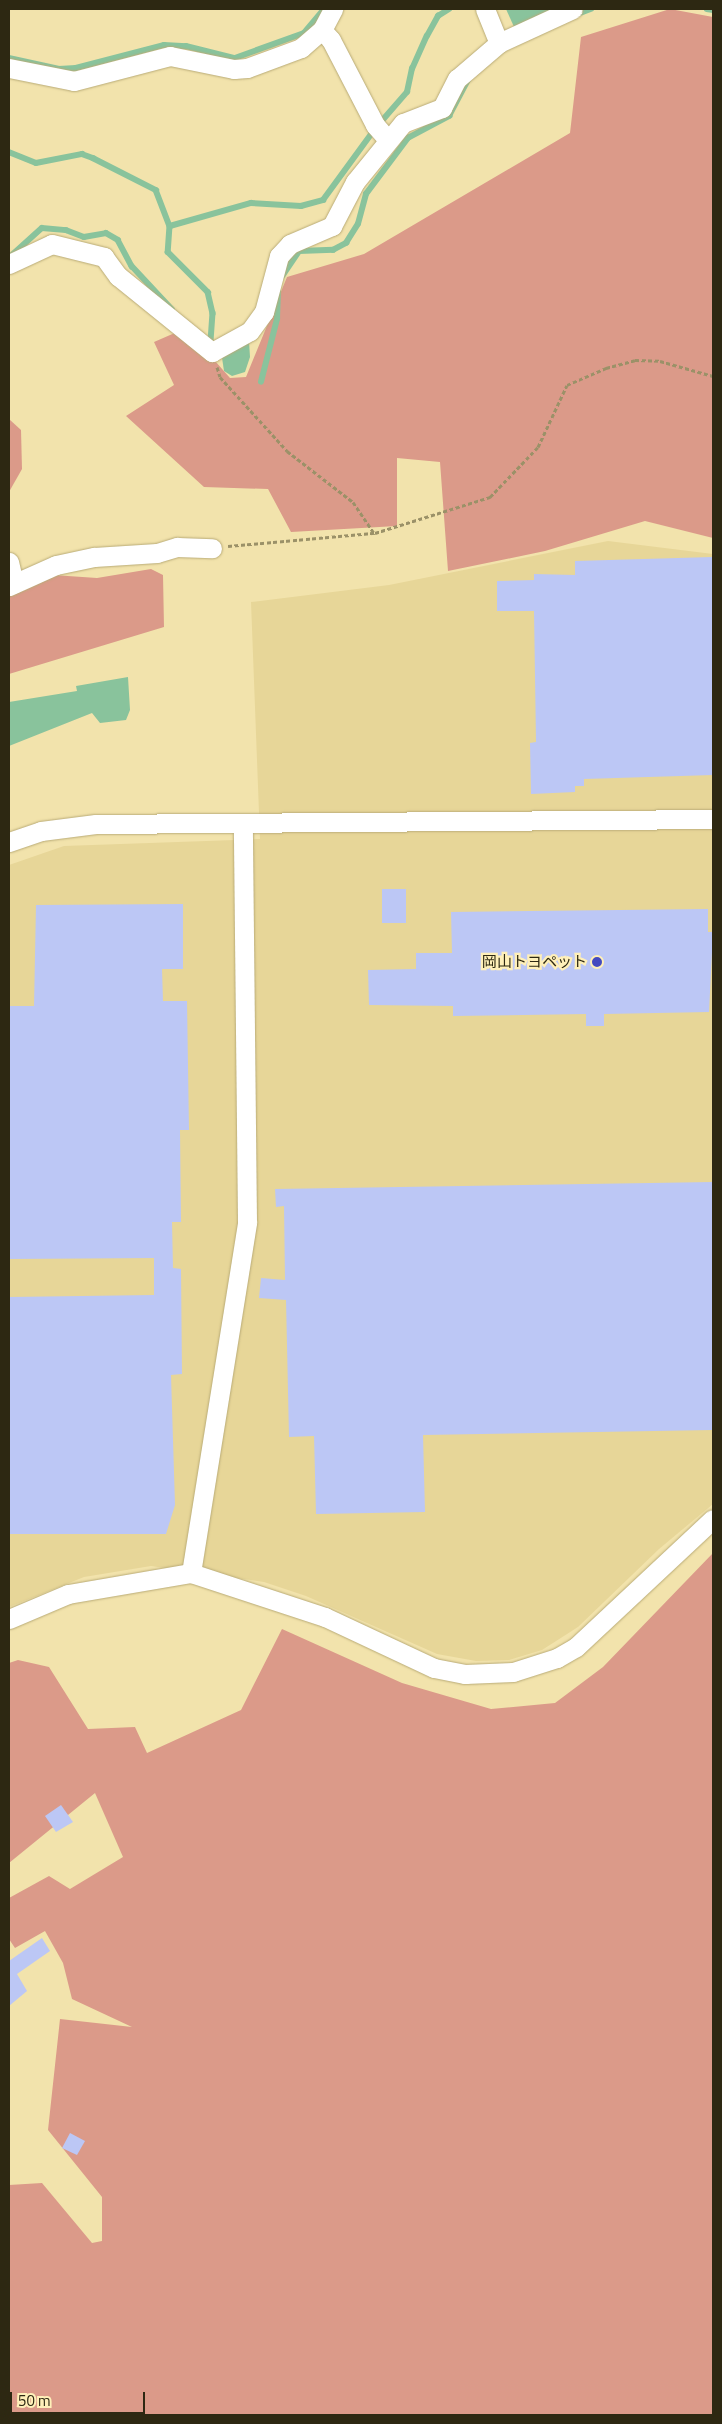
<!DOCTYPE html>
<html>
<head>
<meta charset="utf-8">
<style>
  body { margin:0 }
  #map { position:relative; width:722px; height:2424px; overflow:hidden; background:#f2e3ac; font-family:"Titillium Web","Noto Sans JP",sans-serif }
  div>[style] { position:absolute }
  .built>* { inset:0; background:#e7d698 }
  .forest>* { inset:0; background:#db9a89 }
  .water>* { inset:0; background:#89c39c }
  .stream>* { height:5.5px; margin:-2.75px; padding:0 2.75px; transform-origin:2.75px; border-radius:2.75px; background:#89c39c }
  .building>* { inset:0; background:#bcc7f5 }
  .path>* { height:3px; margin-top:-1.5px; transform-origin:0; background:repeating-linear-gradient(90deg,#9b9168 0 4px,transparent 0 6.5px) }
  .roads { filter:drop-shadow(0 0 1px #b9ab77) drop-shadow(0 0 1px #b9ab77) }
  .minor>* { height:19px; margin:-9.5px; padding:0 9.5px; transform-origin:9.5px; border-radius:9.5px; background:#fff }
  .dots>* { width:14px; height:14px; translate:-50% -50%; box-sizing:border-box; border:2px solid #fff0b9; border-radius:50% }
  span { translate:-50% -50%; white-space:nowrap; text-align:center; line-height:1.15; -webkit-text-stroke:4.5px #fff0b9; paint-order:stroke }
  .poi-label { font-size:15px; color:#2d2812 }
  .right { translate:-100% -50%; text-align:right }
  .frame { position:absolute; inset:0; border:10px solid #2d2812; pointer-events:none }
  .scale { position:absolute; left:10px; top:2392px; width:135px; height:22px; box-sizing:border-box; border:2px solid #2d2812; border-top:0; padding-left:6px; font-size:15px; line-height:18px; white-space:nowrap; color:#2d2812; -webkit-text-stroke:4px #fff0b9; paint-order:stroke }
</style>
</head>
<body>
<div id="map">
  <div class="built">
    <div style="clip-path:polygon(608px 541px,713px 554px,713px 1504px,659px 1549px,578px 1627px,542px 1650px,509px 1660px,476px 1661px,437px 1654px,306px 1596px,264px 1582px,151px 1566px,84px 1577px,9px 1607px,9px 865px,64px 846px,260px 839px,251px 602px,389px 585px)"></div>
  </div>
  <div class="forest">
    <div style="clip-path:polygon(670px 9px,713px 17px,713px 538px,645px 521px,545px 551px,448px 571px,440px 462px,397px 458px,397px 526px,291px 532px,268px 489px,204px 487px,126px 416px,174px 385px,154px 342px,177px 332px,208px 353px,230px 378px,246px 377px,287px 277px,364px 254px,570px 133px,581px 37px)"></div>
    <div style="clip-path:polygon(9px 419px,21px 430px,22px 469px,9px 492px)"></div>
    <div style="clip-path:polygon(151px 569px,163px 575px,164px 627px,9px 674px,9px 572px,97px 578px)"></div>
    <div style="clip-path:polygon(713px 1553px,713px 2415px,9px 2415px,9px 2185px,42px 2183px,92px 2243px,102px 2241px,102px 2197px,48px 2130px,60px 2019px,132px 2027px,72px 1999px,63px 1963px,45px 1931px,15px 1948px,9px 1939px,9px 1898px,49px 1876px,70px 1889px,123px 1857px,95px 1793px,9px 1863px,9px 1663px,18px 1660px,49px 1667px,88px 1729px,135px 1727px,147px 1753px,241px 1710px,282px 1629px,402px 1683px,491px 1709px,555px 1703px,603px 1667px)"></div>
  </div>
  <div class="water">
    <div style="clip-path:polygon(506px 9px,554px 9px,515px 29px)"></div>
    <div style="clip-path:polygon(249px 341px,250px 357px,245px 372px,232px 376px,224px 371px,221px 351px)"></div>
    <div style="clip-path:polygon(128px 677px,130px 710px,126px 720px,100px 723px,92px 713px,9px 746px,9px 702px,77px 691px,76px 686px)"></div>
  </div>
  <div class="stream">
    <div style="left:707px;top:9px;width:6px;rotate:9deg"></div>
    <div style="left:575px;top:15px;width:17px;rotate:-21deg"></div>
    <div style="left:9px;top:58px;width:51px;rotate:12.4deg"></div>
    <div style="left:59px;top:69px;width:17px;rotate:-3deg"></div>
    <div style="left:76px;top:68px;width:91px;rotate:-14.6deg"></div>
    <div style="left:164px;top:45px;width:22px;rotate:3deg"></div>
    <div style="left:186px;top:46px;width:50px;rotate:13.8deg"></div>
    <div style="left:235px;top:58px;width:73px;rotate:-19.9deg"></div>
    <div style="left:304px;top:33px;width:26px;rotate:-50deg"></div>
    <div style="left:380px;top:123px;width:41px;rotate:-48.9deg"></div>
    <div style="left:407px;top:92px;width:24px;rotate:-78deg"></div>
    <div style="left:412px;top:69px;width:36px;rotate:-66deg"></div>
    <div style="left:427px;top:36px;width:23px;rotate:-61deg"></div>
    <div style="left:438px;top:16px;width:13px;rotate:-32deg"></div>
    <div style="left:9px;top:152px;width:29px;rotate:22deg"></div>
    <div style="left:36px;top:163px;width:47px;rotate:-11.1deg"></div>
    <div style="left:82px;top:154px;width:12px;rotate:20deg"></div>
    <div style="left:93px;top:158px;width:71px;rotate:26.9deg"></div>
    <div style="left:156px;top:190px;width:39px;rotate:69deg"></div>
    <div style="left:170px;top:226px;width:84px;rotate:-15.9deg"></div>
    <div style="left:251px;top:203px;width:50px;rotate:3.4deg"></div>
    <div style="left:301px;top:206px;width:23px;rotate:-15deg"></div>
    <div style="left:323px;top:200px;width:83px;rotate:-53.8deg"></div>
    <div style="left:170px;top:226px;width:26px;rotate:94deg"></div>
    <div style="left:168px;top:252px;width:57px;rotate:45deg"></div>
    <div style="left:208px;top:292px;width:22px;rotate:77deg"></div>
    <div style="left:213px;top:313px;width:32px;rotate:94deg"></div>
    <div style="left:12px;top:255px;width:40px;rotate:-42deg"></div>
    <div style="left:42px;top:228px;width:24px;rotate:5deg"></div>
    <div style="left:66px;top:230px;width:19px;rotate:21deg"></div>
    <div style="left:84px;top:237px;width:22px;rotate:-10deg"></div>
    <div style="left:106px;top:233px;width:14px;rotate:30deg"></div>
    <div style="left:118px;top:240px;width:30px;rotate:62deg"></div>
    <div style="left:132px;top:266px;width:59px;rotate:47.1deg"></div>
    <div style="left:281px;top:278px;width:32px;rotate:-56deg"></div>
    <div style="left:299px;top:251px;width:34px;rotate:-2deg"></div>
    <div style="left:333px;top:250px;width:15px;rotate:-28deg"></div>
    <div style="left:346px;top:243px;width:22px;rotate:-58deg"></div>
    <div style="left:358px;top:224px;width:31px;rotate:-75deg"></div>
    <div style="left:366px;top:194px;width:70px;rotate:-53.1deg"></div>
    <div style="left:408px;top:138px;width:47px;rotate:-28.2deg"></div>
    <div style="left:449px;top:116px;width:41px;rotate:-62.2deg"></div>
    <div style="left:261px;top:382px;width:65px;rotate:-75.7deg"></div>
    <div style="left:277px;top:319px;width:27px;rotate:-88deg"></div>
  </div>
  <div class="building">
    <div style="clip-path:polygon(712px 557px,713px 775px,584px 779px,584px 786px,575px 786px,575px 792px,531px 794px,530px 743px,536px 742px,534px 611px,497px 611px,497px 581px,534px 580px,534px 574px,575px 575px,575px 561px)"></div>
    <div style="clip-path:polygon(382px 889px,406px 889px,406px 923px,382px 923px)"></div>
    <div style="clip-path:polygon(183px 904px,183px 969px,162px 969px,163px 1001px,187px 1001px,189px 1130px,180px 1130px,181px 1222px,172px 1222px,173px 1268px,181px 1269px,182px 1374px,171px 1375px,175px 1505px,166px 1534px,9px 1534px,9px 1297px,154px 1295px,154px 1258px,9px 1259px,9px 1006px,34px 1006px,36px 905px)"></div>
    <div style="clip-path:polygon(708px 909px,708px 932px,713px 932px,709px 1012px,604px 1014px,604px 1026px,586px 1026px,586px 1014px,453px 1016px,453px 1006px,369px 1005px,368px 970px,416px 969px,416px 953px,452px 953px,451px 912px)"></div>
    <div style="clip-path:polygon(713px 1182px,713px 1430px,423px 1435px,425px 1512px,316px 1514px,314px 1436px,289px 1437px,286px 1300px,259px 1298px,261px 1278px,285px 1280px,284px 1206px,276px 1207px,275px 1189px)"></div>
    <div style="clip-path:polygon(61px 1805px,73px 1822px,56px 1832px,45px 1816px)"></div>
    <div style="clip-path:polygon(42px 1938px,50px 1951px,17px 1974px,27px 1991px,9px 2006px,9px 1961px)"></div>
    <div style="clip-path:polygon(70px 2133px,85px 2141px,77px 2155px,62px 2148px)"></div>
  </div>
  <div class="path">
    <div style="left:217px;top:367px;width:10px;rotate:73deg"></div>
    <div style="left:220px;top:377px;width:100px;rotate:47.8deg"></div>
    <div style="left:287px;top:451px;width:83px;rotate:37.7deg"></div>
    <div style="left:353px;top:502px;width:37px;rotate:56deg"></div>
    <div style="left:228px;top:546px;width:148px;rotate:-5.1deg"></div>
    <div style="left:375px;top:533px;width:121px;rotate:-17.4deg"></div>
    <div style="left:490px;top:497px;width:69px;rotate:-46.2deg"></div>
    <div style="left:538px;top:447px;width:68px;rotate:-64.9deg"></div>
    <div style="left:567px;top:385px;width:43px;rotate:-23.6deg"></div>
    <div style="left:606px;top:368px;width:30px;rotate:-15deg"></div>
    <div style="left:635px;top:360px;width:25px;rotate:2deg"></div>
    <div style="left:660px;top:361px;width:55px;rotate:15.8deg"></div>
  </div>
  <div class="roads">
    <div class="minor">
      <div style="left:485px;top:9px;width:37px;rotate:68deg"></div>
      <div style="left:322px;top:30px;width:13px;rotate:48deg"></div>
      <div style="left:331px;top:40px;width:96px;rotate:62.6deg"></div>
      <div style="left:375px;top:125px;width:20px;rotate:49deg"></div>
      <div style="left:9px;top:68px;width:66px;rotate:11.3deg"></div>
      <div style="left:74px;top:81px;width:99px;rotate:-14.6deg"></div>
      <div style="left:170px;top:56px;width:65px;rotate:11.5deg"></div>
      <div style="left:234px;top:69px;width:13px;rotate:-4deg"></div>
      <div style="left:247px;top:68px;width:58px;rotate:-20.3deg"></div>
      <div style="left:301px;top:48px;width:28px;rotate:-41deg"></div>
      <div style="left:322px;top:30px;width:24px;rotate:-62deg"></div>
      <div style="left:9px;top:264px;width:47px;rotate:-24.9deg"></div>
      <div style="left:52px;top:244px;width:54px;rotate:14deg"></div>
      <div style="left:104px;top:257px;width:24px;rotate:54deg"></div>
      <div style="left:118px;top:276px;width:121px;rotate:39deg"></div>
      <div style="left:212px;top:352px;width:43px;rotate:-28.9deg"></div>
      <div style="left:250px;top:331px;width:24px;rotate:-54deg"></div>
      <div style="left:264px;top:312px;width:58px;rotate:-75deg"></div>
      <div style="left:279px;top:256px;width:16px;rotate:-47deg"></div>
      <div style="left:290px;top:244px;width:46px;rotate:-23.2deg"></div>
      <div style="left:332px;top:226px;width:50px;rotate:-62.4deg"></div>
      <div style="left:355px;top:182px;width:76px;rotate:-50.9deg"></div>
      <div style="left:403px;top:123px;width:42px;rotate:-21deg"></div>
      <div style="left:442px;top:108px;width:33px;rotate:-63deg"></div>
      <div style="left:457px;top:79px;width:55px;rotate:-40.6deg"></div>
      <div style="left:499px;top:43px;width:81px;rotate:-24.7deg"></div>
      <div style="left:9px;top:562px;width:22px;rotate:77deg"></div>
      <div style="left:9px;top:586px;width:51px;rotate:-24.1deg"></div>
      <div style="left:56px;top:565px;width:39px;rotate:-12deg"></div>
      <div style="left:94px;top:557px;width:63px;rotate:-3.6deg"></div>
      <div style="left:157px;top:553px;width:21px;rotate:-17deg"></div>
      <div style="left:177px;top:547px;width:35px;rotate:2deg"></div>
      <div style="left:9px;top:842px;width:34px;rotate:-19deg"></div>
      <div style="left:41px;top:831px;width:55px;rotate:-7.3deg"></div>
      <div style="left:96px;top:824px;width:617px;rotate:-0.46deg"></div>
      <div style="left:191px;top:1573px;width:355px;rotate:-80.9deg"></div>
      <div style="left:247px;top:1222px;width:398px;rotate:-90.6deg"></div>
      <div style="left:9px;top:1619px;width:64px;rotate:-23deg"></div>
      <div style="left:68px;top:1594px;width:125px;rotate:-9.7deg"></div>
      <div style="left:191px;top:1573px;width:141px;rotate:18.2deg"></div>
      <div style="left:325px;top:1617px;width:120px;rotate:25.1deg"></div>
      <div style="left:434px;top:1668px;width:32px;rotate:11deg"></div>
      <div style="left:465px;top:1674px;width:48px;rotate:-2.4deg"></div>
      <div style="left:513px;top:1672px;width:46px;rotate:-17.7deg"></div>
      <div style="left:557px;top:1658px;width:22px;rotate:-30deg"></div>
      <div style="left:576px;top:1647px;width:187px;rotate:-43.1deg"></div>
    </div>
  </div>
  <div class="dots">
    <div style="left:597px;top:962px;background:#444abf"></div>
  </div>
  <div class="poi-label">
    <span class="right" style="left:587px;top:962px">岡山トヨペット</span>
  </div>
  <div class="frame"></div>
  <div class="scale">50 m</div>
</div>
</body>
</html>
